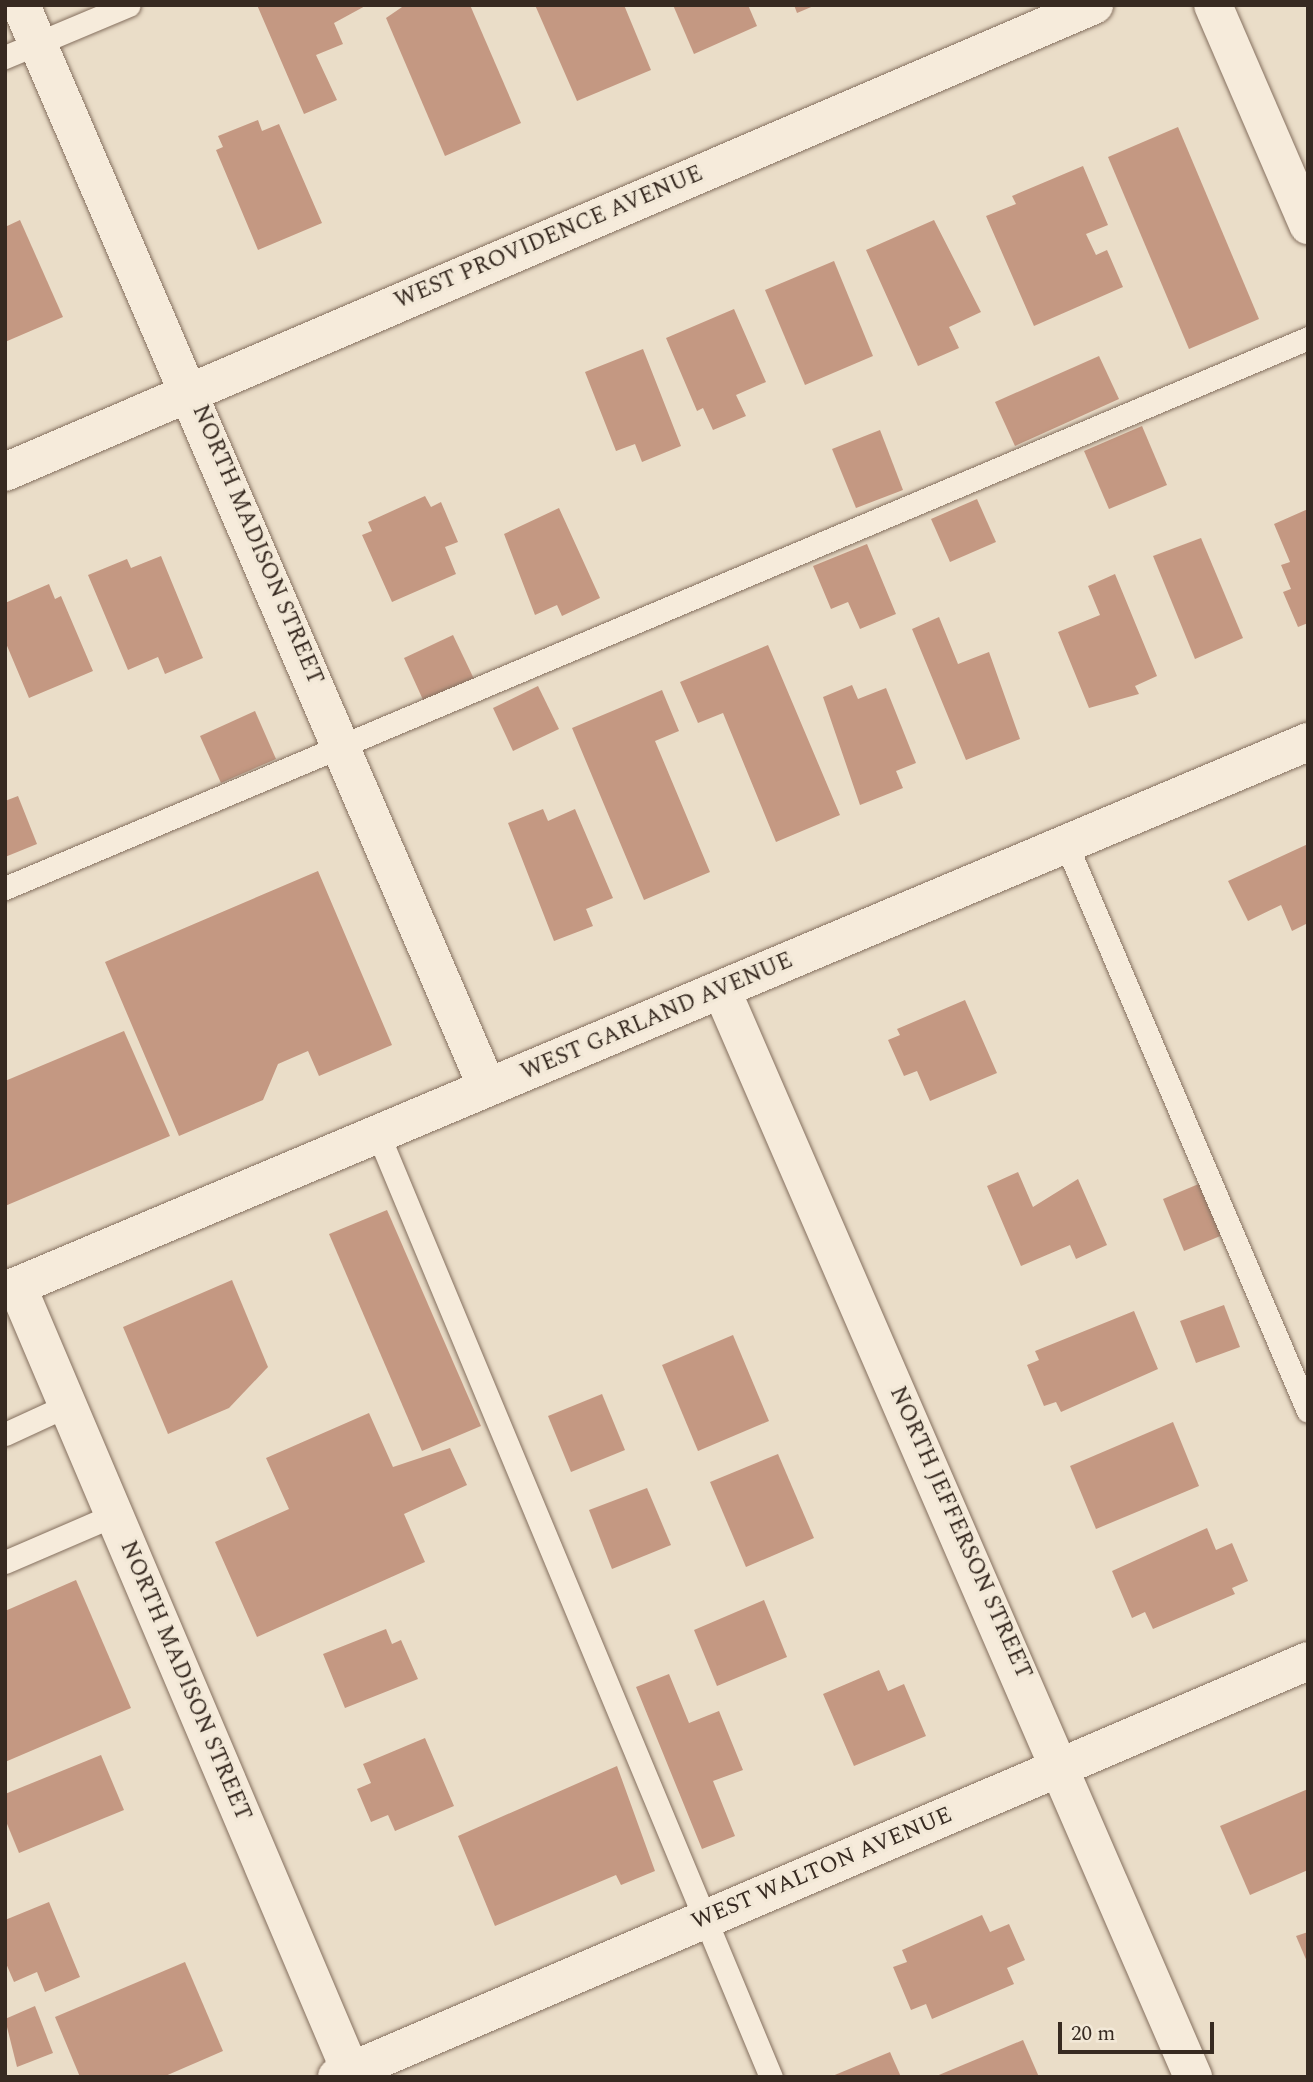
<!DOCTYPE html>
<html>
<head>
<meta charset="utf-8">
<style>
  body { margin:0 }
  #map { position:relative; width:1313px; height:2082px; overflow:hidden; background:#eaddc8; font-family:Spectral,serif }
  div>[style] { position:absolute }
  .building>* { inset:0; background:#c49882 }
  .roads { filter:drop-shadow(0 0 2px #85705f) drop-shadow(0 0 2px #85705f) }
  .service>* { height:23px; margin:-11.5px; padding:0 11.5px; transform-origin:11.5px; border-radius:11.5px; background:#f6ebdb }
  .minor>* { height:38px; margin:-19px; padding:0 19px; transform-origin:19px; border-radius:19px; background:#f6ebdb }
  .tertiary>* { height:38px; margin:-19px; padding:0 19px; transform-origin:19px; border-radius:19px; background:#f6ebdb }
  span { translate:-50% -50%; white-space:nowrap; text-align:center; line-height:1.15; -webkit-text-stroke:6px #f2e8d7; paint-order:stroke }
  .street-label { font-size:23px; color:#372a21 }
  .frame { position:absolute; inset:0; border:7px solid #372a21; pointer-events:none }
  .scale { position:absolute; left:1058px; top:2022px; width:156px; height:32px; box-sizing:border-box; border:4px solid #372a21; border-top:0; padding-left:9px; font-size:21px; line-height:24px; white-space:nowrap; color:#372a21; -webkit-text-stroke:5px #f2e8d7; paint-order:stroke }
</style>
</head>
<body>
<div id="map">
  <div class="building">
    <div style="clip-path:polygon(257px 5px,367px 5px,334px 23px,343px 44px,316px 55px,337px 100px,304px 114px)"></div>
    <div style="clip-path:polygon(405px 5px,470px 5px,521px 123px,445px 156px,386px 18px)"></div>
    <div style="clip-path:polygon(535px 5px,624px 5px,651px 70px,577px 101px)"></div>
    <div style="clip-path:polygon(673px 5px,748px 5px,757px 26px,694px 54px)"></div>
    <div style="clip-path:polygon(794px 5px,816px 5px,797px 13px)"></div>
    <div style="clip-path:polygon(258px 120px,262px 131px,279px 124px,322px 223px,258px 250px,216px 150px,223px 147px,218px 136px)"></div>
    <div style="clip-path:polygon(1178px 127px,1259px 319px,1189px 349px,1108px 157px)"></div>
    <div style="clip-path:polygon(1083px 166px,1108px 225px,1086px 234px,1096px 255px,1107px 250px,1123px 287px,1034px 326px,986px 216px,1016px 204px,1012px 196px)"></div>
    <div style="clip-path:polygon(20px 220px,63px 317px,5px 342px,5px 227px)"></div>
    <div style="clip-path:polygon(934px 220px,981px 312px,949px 327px,959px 348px,918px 366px,866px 250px)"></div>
    <div style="clip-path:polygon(834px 261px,873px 356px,805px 385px,765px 290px)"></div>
    <div style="clip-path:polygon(734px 309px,766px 382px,736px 395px,746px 416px,713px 430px,703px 408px,697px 411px,666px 338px)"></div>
    <div style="clip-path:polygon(643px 349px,681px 446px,642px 462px,635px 444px,616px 451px,585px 372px)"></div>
    <div style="clip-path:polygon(1099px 356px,1119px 399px,1015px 446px,995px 402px)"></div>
    <div style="clip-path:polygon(1142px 426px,1167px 485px,1109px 509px,1084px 451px)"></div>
    <div style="clip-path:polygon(880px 430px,903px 490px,856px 508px,832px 449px)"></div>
    <div style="clip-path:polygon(425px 496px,431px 507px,441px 502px,458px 542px,445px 547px,456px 574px,392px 602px,362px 535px,372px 531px,368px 522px)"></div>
    <div style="clip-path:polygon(977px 499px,996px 542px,950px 562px,931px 519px)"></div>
    <div style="clip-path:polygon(559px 508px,600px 598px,562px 616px,557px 605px,535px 615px,504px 534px)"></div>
    <div style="clip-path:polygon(1308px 509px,1308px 623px,1298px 627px,1283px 592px,1291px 589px,1281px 565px,1290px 562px,1274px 524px)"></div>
    <div style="clip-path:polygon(1201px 538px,1243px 638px,1195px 659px,1153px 556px)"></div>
    <div style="clip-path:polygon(867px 544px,896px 614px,860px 629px,848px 602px,831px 609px,813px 566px)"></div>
    <div style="clip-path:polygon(161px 556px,203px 658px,165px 674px,158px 657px,128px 670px,88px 575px,127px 559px,131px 568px)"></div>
    <div style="clip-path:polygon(1115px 574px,1157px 676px,1135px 686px,1139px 694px,1089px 708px,1058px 632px,1100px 615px,1088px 586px)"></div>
    <div style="clip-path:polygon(49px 584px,55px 599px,61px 596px,93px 671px,29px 698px,5px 641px,5px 603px)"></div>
    <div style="clip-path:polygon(939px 617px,958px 664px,989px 652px,1020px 739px,966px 760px,912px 629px)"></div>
    <div style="clip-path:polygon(453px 635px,474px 679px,424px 702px,404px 658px)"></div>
    <div style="clip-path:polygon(768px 645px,840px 815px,776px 842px,723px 713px,698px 723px,680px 682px)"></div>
    <div style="clip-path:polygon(852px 685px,858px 699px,886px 688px,916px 763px,896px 771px,903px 788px,860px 805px,823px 697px)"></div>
    <div style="clip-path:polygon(538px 686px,559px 729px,513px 751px,493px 708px)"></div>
    <div style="clip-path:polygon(662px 690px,679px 731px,655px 741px,710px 872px,644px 900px,572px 728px)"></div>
    <div style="clip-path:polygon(255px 711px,276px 759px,221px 783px,200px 736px)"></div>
    <div style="clip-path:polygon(18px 796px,37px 844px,5px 857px,5px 801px)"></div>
    <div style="clip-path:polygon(543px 809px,548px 821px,575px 809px,613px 898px,586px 909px,593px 926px,554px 941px,508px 823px)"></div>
    <div style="clip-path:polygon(1308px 844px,1308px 923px,1292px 931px,1281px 905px,1248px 921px,1228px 881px)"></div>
    <div style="clip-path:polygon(318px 871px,392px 1045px,319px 1076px,308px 1051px,278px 1064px,263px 1100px,179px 1136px,105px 962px)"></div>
    <div style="clip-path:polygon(965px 1000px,997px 1073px,930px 1101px,917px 1071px,904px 1076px,888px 1040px,900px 1035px,897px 1029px)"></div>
    <div style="clip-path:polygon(124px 1031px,170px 1136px,5px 1206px,5px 1081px)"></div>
    <div style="clip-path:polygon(1018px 1172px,1033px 1207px,1078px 1179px,1107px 1245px,1076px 1259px,1070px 1245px,1021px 1266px,987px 1186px)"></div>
    <div style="clip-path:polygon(1208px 1180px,1230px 1232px,1184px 1251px,1163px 1199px)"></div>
    <div style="clip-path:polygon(387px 1210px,481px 1426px,422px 1451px,329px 1234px)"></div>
    <div style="clip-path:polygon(232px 1280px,268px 1367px,229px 1408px,168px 1434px,123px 1327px)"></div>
    <div style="clip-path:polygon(1224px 1305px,1240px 1347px,1196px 1363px,1180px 1321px)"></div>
    <div style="clip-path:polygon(1134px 1311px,1158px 1369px,1061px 1412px,1056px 1402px,1044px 1406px,1027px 1365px,1039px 1360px,1035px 1351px)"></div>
    <div style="clip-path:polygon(733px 1335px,769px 1421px,698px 1451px,662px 1365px)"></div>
    <div style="clip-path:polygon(602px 1394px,625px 1450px,571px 1472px,548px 1416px)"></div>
    <div style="clip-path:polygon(369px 1413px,393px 1467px,450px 1448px,467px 1485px,404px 1514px,425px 1562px,257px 1637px,215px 1542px,289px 1509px,266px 1458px)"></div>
    <div style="clip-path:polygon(1173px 1422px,1199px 1486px,1096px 1529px,1070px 1466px)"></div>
    <div style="clip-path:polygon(778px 1454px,814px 1538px,746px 1567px,710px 1482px)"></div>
    <div style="clip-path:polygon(647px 1488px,671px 1545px,612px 1569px,589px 1510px)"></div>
    <div style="clip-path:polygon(1207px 1528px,1216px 1550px,1232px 1543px,1248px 1581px,1232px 1588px,1235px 1594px,1153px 1629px,1145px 1612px,1132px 1618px,1112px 1571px)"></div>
    <div style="clip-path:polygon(76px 1580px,131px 1708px,5px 1762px,5px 1611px)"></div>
    <div style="clip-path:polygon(764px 1600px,787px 1657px,717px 1686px,694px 1630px)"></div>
    <div style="clip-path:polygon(386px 1629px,392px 1644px,401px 1640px,418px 1679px,345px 1708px,323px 1654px)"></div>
    <div style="clip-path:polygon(879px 1670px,888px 1691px,904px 1684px,926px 1736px,854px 1766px,823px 1694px)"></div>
    <div style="clip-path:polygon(669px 1674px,689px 1723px,719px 1711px,743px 1770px,713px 1781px,735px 1836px,702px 1849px,636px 1687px)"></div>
    <div style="clip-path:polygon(425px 1738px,454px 1806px,395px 1831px,388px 1815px,371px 1822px,357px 1789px,371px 1783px,363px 1764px)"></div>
    <div style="clip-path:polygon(101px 1755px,124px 1810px,19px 1853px,5px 1819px,5px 1794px)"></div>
    <div style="clip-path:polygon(617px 1766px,655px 1871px,621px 1885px,616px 1875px,495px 1926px,458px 1836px)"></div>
    <div style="clip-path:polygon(1308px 1789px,1308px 1870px,1250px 1895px,1220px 1826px)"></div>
    <div style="clip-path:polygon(49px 1902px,80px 1977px,45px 1992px,37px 1972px,14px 1982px,5px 1961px,5px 1920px)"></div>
    <div style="clip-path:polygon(982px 1915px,990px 1932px,1009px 1924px,1025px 1960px,1007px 1968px,1014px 1984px,932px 2019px,926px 2004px,911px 2010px,893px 1967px,907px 1962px,902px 1950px)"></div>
    <div style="clip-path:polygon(1308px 1932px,1308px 1964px,1296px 1936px)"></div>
    <div style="clip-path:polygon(185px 1962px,223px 2051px,163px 2077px,80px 2077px,55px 2017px)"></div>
    <div style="clip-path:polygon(35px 2006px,53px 2053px,17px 2067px,5px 2019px)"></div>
    <div style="clip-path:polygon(1023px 2040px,1039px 2077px,934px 2077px)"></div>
    <div style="clip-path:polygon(890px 2052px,901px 2077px,830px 2077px)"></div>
  </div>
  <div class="roads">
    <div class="service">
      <div style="left:5px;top:57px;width:134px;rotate:-22.8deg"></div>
      <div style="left:1066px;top:844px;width:616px;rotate:66.89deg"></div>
      <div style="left:5px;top:888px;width:1414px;rotate:-22.88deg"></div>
      <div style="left:378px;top:1134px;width:1022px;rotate:67.38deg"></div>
      <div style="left:5px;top:1434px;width:69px;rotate:-24.7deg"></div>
      <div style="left:5px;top:1562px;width:119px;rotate:-23.3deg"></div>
    </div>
    <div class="minor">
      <div style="left:21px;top:5px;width:1178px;rotate:66.7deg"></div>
      <div style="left:1213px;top:5px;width:240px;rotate:66.6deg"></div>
      <div style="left:5px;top:472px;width:1185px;rotate:-23.21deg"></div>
      <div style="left:722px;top:991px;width:1184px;rotate:66.55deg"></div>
      <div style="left:17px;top:1286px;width:859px;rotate:66.99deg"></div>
      <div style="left:337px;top:2077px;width:1056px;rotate:-23.19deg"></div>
    </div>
    <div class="tertiary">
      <div style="left:5px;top:1291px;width:1414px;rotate:-22.85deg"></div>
    </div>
  </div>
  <div class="street-label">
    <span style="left:549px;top:238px;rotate:-23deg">WEST PROVIDENCE AVENUE</span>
    <span style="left:257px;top:545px;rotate:67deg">NORTH MADISON STREET</span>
    <span style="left:657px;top:1017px;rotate:-23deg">WEST GARLAND AVENUE</span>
    <span style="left:960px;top:1533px;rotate:66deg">NORTH JEFFERSON STREET</span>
    <span style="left:185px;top:1681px;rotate:67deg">NORTH MADISON STREET</span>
    <span style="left:822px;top:1869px;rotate:-23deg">WEST WALTON AVENUE</span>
  </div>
  <div class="frame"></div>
  <div class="scale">20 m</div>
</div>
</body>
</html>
